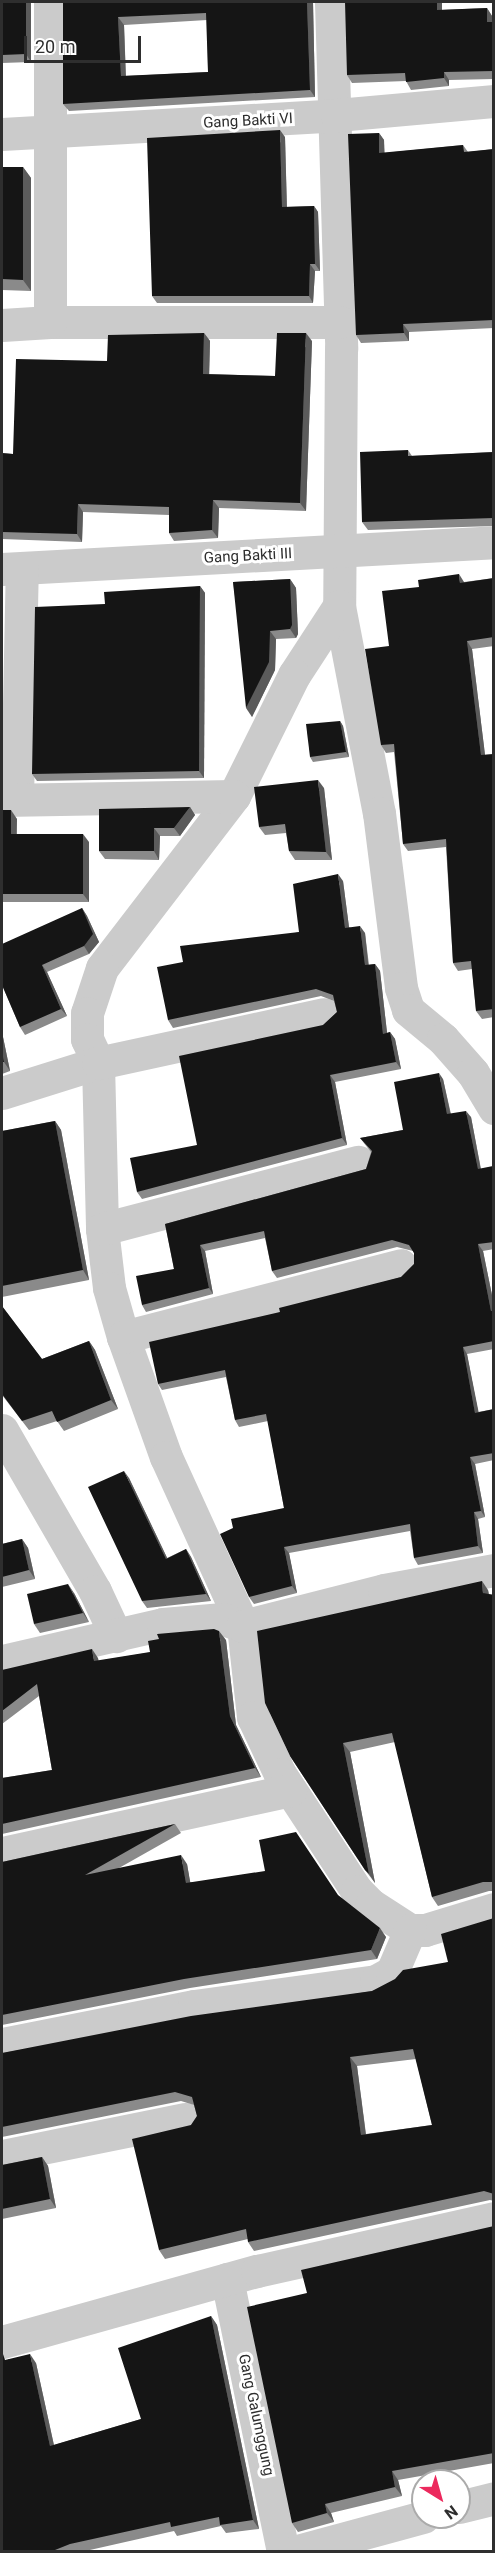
<!DOCTYPE html>
<html>
<head>
<meta charset="utf-8">
<style>
  body { margin:0 }
  #map { position:relative; width:495px; height:2553px; overflow:hidden; background:#fff; font-family:Roboto,sans-serif }
  div>[style] { position:absolute }
  .minor>* { height:33px; margin:-16.5px; padding:0 16.5px; transform-origin:16.5px; border-radius:16.5px; background:#cbcbcb }
  .tertiary>* { height:33px; margin:-16.5px; padding:0 16.5px; transform-origin:16.5px; border-radius:16.5px; background:#cbcbcb }
  .wall>* { inset:0; background:#8a8a8a }
  .shaded-wall>* { inset:0; background:#5b5b5b }
  .building>* { inset:0; background:#151515 }
  span { translate:-50% -50%; white-space:nowrap; text-align:center; line-height:1.15; -webkit-text-stroke:6px #fff; paint-order:stroke }
  .street-label { font-size:15px; color:#2e2e2e }
  .frame { position:absolute; inset:0; border:3px solid #2e2e2e; pointer-events:none }
  .north { position:absolute; left:411px; top:2469px; width:60px; height:60px; box-sizing:border-box; background:#fff; border:2px solid #ababab; border-radius:50%; rotate:143deg; font-size:16px; font-weight:700; line-height:24px; text-align:center; color:#2e2e2e }
  .north::after { content:''; display:block; margin:auto; width:21px; height:27px; background:#ec295d; clip-path:polygon(50% 0,100% 100%,50% 72%,0 100%) }
  .scale { position:absolute; left:24px; top:36px; width:117px; height:27px; box-sizing:border-box; border:3px solid #2e2e2e; border-top:0; padding-left:8px; font-size:18px; line-height:21px; white-space:nowrap; color:#2e2e2e; -webkit-text-stroke:4px #fff; paint-order:stroke }
</style>
</head>
<body>
<div id="map">
  <div class="minor">
    <div style="left:331px;top:2px;width:347px;rotate:88.3deg"></div>
    <div style="left:341px;top:349px;width:257px;rotate:90.4deg"></div>
    <div style="left:339px;top:606px;width:211px;rotate:79.1deg"></div>
    <div style="left:379px;top:813px;width:176px;rotate:82.8deg"></div>
    <div style="left:401px;top:988px;width:23px;rotate:72deg"></div>
    <div style="left:408px;top:1010px;width:45px;rotate:39.6deg"></div>
    <div style="left:443px;top:1039px;width:45px;rotate:48.6deg"></div>
    <div style="left:473px;top:1073px;width:41px;rotate:59deg"></div>
    <div style="left:2px;top:134px;width:336px;rotate:-3.2deg"></div>
    <div style="left:337px;top:115px;width:158px;rotate:-5.1deg"></div>
    <div style="left:50px;top:322px;width:290px"></div>
    <div style="left:2px;top:325px;width:48px;rotate:-3.6deg"></div>
    <div style="left:50px;top:322px;width:320px;rotate:-90deg"></div>
    <div style="left:2px;top:569px;width:493px;rotate:-3.1deg"></div>
    <div style="left:339px;top:606px;width:82px;rotate:123.1deg"></div>
    <div style="left:294px;top:675px;width:135px;rotate:116.4deg"></div>
    <div style="left:234px;top:796px;width:217px;rotate:127.5deg"></div>
    <div style="left:102px;top:968px;width:47px;rotate:108.4deg"></div>
    <div style="left:87px;top:1013px;width:26px;rotate:90deg"></div>
    <div style="left:87px;top:1039px;width:26px;rotate:65deg"></div>
    <div style="left:98px;top:1063px;width:166px;rotate:88.6deg"></div>
    <div style="left:102px;top:1229px;width:59px;rotate:83.2deg"></div>
    <div style="left:109px;top:1288px;width:51px;rotate:74.1deg"></div>
    <div style="left:123px;top:1337px;width:127px;rotate:70.3deg"></div>
    <div style="left:166px;top:1457px;width:186px;rotate:65.5deg"></div>
    <div style="left:243px;top:1626px;width:92px;rotate:83.7deg"></div>
    <div style="left:253px;top:1717px;width:63px;rotate:64.7deg"></div>
    <div style="left:280px;top:1774px;width:140px;rotate:56.7deg"></div>
    <div style="left:357px;top:1891px;width:20px;rotate:45deg"></div>
    <div style="left:371px;top:1905px;width:46px;rotate:32.7deg"></div>
    <div style="left:410px;top:1930px;width:15px"></div>
    <div style="left:425px;top:1930px;width:72px;rotate:-16.9deg"></div>
    <div style="left:17px;top:799px;width:230px;rotate:-88.8deg"></div>
    <div style="left:2px;top:800px;width:232px;rotate:-1deg"></div>
    <div style="left:2px;top:1093px;width:101px;rotate:-17.4deg"></div>
    <div style="left:98px;top:1063px;width:231px;rotate:-12.2deg"></div>
    <div style="left:102px;top:1229px;width:265px;rotate:-14.7deg"></div>
    <div style="left:123px;top:1337px;width:287px;rotate:-14.5deg"></div>
    <div style="left:2px;top:1430px;width:186px;rotate:60deg"></div>
    <div style="left:95px;top:1591px;width:50px;rotate:65deg"></div>
    <div style="left:2px;top:1661px;width:165px;rotate:-12.9deg"></div>
    <div style="left:163px;top:1624px;width:60px;rotate:-4.8deg"></div>
    <div style="left:223px;top:1619px;width:21px;rotate:19deg"></div>
    <div style="left:243px;top:1626px;width:146px;rotate:-14.3deg"></div>
    <div style="left:384px;top:1590px;width:112px;rotate:-10.3deg"></div>
    <div style="left:2px;top:1853px;width:295px;rotate:-12.3deg"></div>
    <div style="left:2px;top:2044px;width:196px;rotate:-11.2deg"></div>
    <div style="left:194px;top:2006px;width:184px;rotate:-7.8deg"></div>
    <div style="left:376px;top:1981px;width:18px;rotate:-29deg"></div>
    <div style="left:392px;top:1972px;width:46px;rotate:-66.8deg"></div>
    <div style="left:2px;top:2156px;width:187px;rotate:-11.4deg"></div>
    <div style="left:227px;top:2279px;width:279px;rotate:78.4deg"></div>
    <div style="left:2px;top:2342px;width:265px;rotate:-15.6deg"></div>
    <div style="left:257px;top:2271px;width:243px;rotate:-12.6deg"></div>
  </div>
  <div class="tertiary">
    <div style="left:459px;top:2507px;width:36px;rotate:-14deg"></div>
    <div style="left:294px;top:2552px;width:134px;rotate:-15.2deg"></div>
  </div>
  <div class="wall">
    <div style="clip-path:polygon(2px 2px,31px 2px,31px 62px,2px 63px)"></div>
    <div style="clip-path:polygon(evenodd,63px 2px,313px 2px,315px 97px,69px 111px,63px 104px,63px 2px,207px 20px,208px 72px,126px 76px,124px 25px,207px 20px)"></div>
    <div style="clip-path:polygon(487px 8px,492px 16px,492px 22px,494px 22px,494px 79px,449px 80px,449px 86px,411px 90px,406px 81px,352px 83px,347px 75px,442px 10px)"></div>
    <div style="clip-path:polygon(379px 133px,384px 140px,384px 153px,463px 145px,468px 152px,494px 149px,494px 328px,409px 332px,409px 341px,361px 343px,356px 335px)"></div>
    <div style="clip-path:polygon(285px 137px,287px 207px,314px 206px,318px 212px,320px 271px,315px 271px,313px 303px,157px 303px,152px 296px)"></div>
    <div style="clip-path:polygon(2px 167px,23px 167px,31px 178px,31px 291px,2px 290px)"></div>
    <div style="clip-path:polygon(204px 333px,210px 341px,209px 374px,275px 376px,312px 341px,306px 511px,219px 508px,218px 538px,174px 541px,169px 533px,169px 515px,83px 512px,82px 542px,2px 539px,2px 453px,13px 454px,107px 361px)"></div>
    <div style="clip-path:polygon(408px 450px,412px 456px,494px 452px,494px 526px,368px 530px,362px 522px)"></div>
    <div style="clip-path:polygon(494px 578px,494px 646px,472px 649px,485px 755px,494px 754px,494px 1017px,482px 1019px,476px 1011px,472px 969px,458px 971px,453px 963px,446px 847px,408px 851px,403px 844px,394px 752px,386px 753px,381px 745px,389px 646px,464px 582px)"></div>
    <div style="clip-path:polygon(290px 579px,296px 588px,298px 634px,296px 638px,276px 639px,275px 670px,252px 717px,233px 582px)"></div>
    <div style="clip-path:polygon(200px 586px,205px 593px,204px 778px,37px 781px,32px 774px,105px 604px)"></div>
    <div style="clip-path:polygon(340px 721px,343px 726px,349px 757px,313px 762px,310px 757px)"></div>
    <div style="clip-path:polygon(324px 788px,332px 860px,295px 860px,289px 851px,286px 833px,265px 835px,259px 827px)"></div>
    <div style="clip-path:polygon(190px 807px,195px 815px,180px 836px,160px 836px,159px 860px,105px 859px,99px 851px)"></div>
    <div style="clip-path:polygon(2px 810px,17px 819px,17px 834px,89px 842px,89px 902px,2px 902px)"></div>
    <div style="clip-path:polygon(343px 881px,349px 927px,365px 933px,369px 965px,375px 964px,380px 971px,387px 1033px,390px 1032px,395px 1039px,401px 1069px,335px 1082px,347px 1145px,142px 1199px,137px 1192px,197px 1145px,337px 1012px,334px 1001px,321px 996px,173px 1028px,168px 1020px,183px 962px,299px 932px)"></div>
    <div style="clip-path:polygon(82px 908px,87px 916px,99px 942px,89px 954px,47px 972px,67px 1016px,25px 1035px,20px 1027px,2px 985px)"></div>
    <div style="clip-path:polygon(2px 1035px,3px 1037px,10px 1071px,2px 1074px)"></div>
    <div style="clip-path:polygon(443px 1079px,451px 1114px,471px 1117px,481px 1169px,494px 1167px,494px 1249px,483px 1251px,494px 1305px,494px 1349px,467px 1354px,478px 1412px,494px 1409px,494px 1460px,475px 1464px,485px 1517px,478px 1519px,483px 1553px,418px 1565px,414px 1558px,410px 1531px,289px 1553px,297px 1593px,254px 1604px,249px 1597px,284px 1508px,268px 1421px,239px 1427px,235px 1420px,226px 1377px,162px 1390px,158px 1384px,280px 1312px,401px 1277px,414px 1264px,414px 1253px,413px 1251px,397px 1247px,277px 1278px,272px 1271px,265px 1238px,205px 1251px,213px 1294px,146px 1312px,142px 1305px,174px 1269px,165px 1224px,366px 1169px,371px 1152px,360px 1138px,403px 1130px)"></div>
    <div style="clip-path:polygon(55px 1121px,61px 1130px,89px 1280px,2px 1297px,2px 1131px)"></div>
    <div style="clip-path:polygon(2px 1306px,42px 1359px,89px 1341px,95px 1350px,118px 1409px,64px 1431px,57px 1421px,29px 1430px,2px 1395px)"></div>
    <div style="clip-path:polygon(129px 1478px,167px 1558px,186px 1549px,191px 1557px,211px 1601px,147px 1608px,142px 1601px)"></div>
    <div style="clip-path:polygon(22px 1539px,28px 1548px,35px 1579px,2px 1587px,2px 1544px)"></div>
    <div style="clip-path:polygon(488px 1590px,489px 1594px,494px 1595px,494px 1891px,489px 1891px,438px 1906px,432px 1897px,395px 1742px,350px 1752px,375px 1883px,365px 1870px,290px 1756px)"></div>
    <div style="clip-path:polygon(74px 1593px,89px 1622px,40px 1633px,34px 1624px)"></div>
    <div style="clip-path:polygon(226px 1640px,236px 1725px,261px 1777px,2px 1834px,2px 1778px,52px 1770px,39px 1696px,2px 1724px,2px 1670px,98px 1658px,98px 1661px)"></div>
    <div style="clip-path:polygon(175px 1824px,181px 1833px,119px 1868px,187px 1864px,190px 1882px,338px 1896px,386px 1937px,377px 1959px,190px 1988px,2px 2025px,2px 1862px)"></div>
    <div style="clip-path:polygon(evenodd,494px 1918px,494px 2201px,490px 2200px,254px 2251px,248px 2242px,248px 2239px,165px 2259px,159px 2250px,191px 2125px,197px 2116px,194px 2105px,181px 2101px,2px 2137px,2px 2053px,372px 1991px,448px 1962px,494px 1918px,416px 2059px,432px 2125px,366px 2134px,357px 2066px,416px 2059px)"></div>
    <div style="clip-path:polygon(42px 2157px,48px 2166px,56px 2208px,2px 2219px,2px 2165px)"></div>
    <div style="clip-path:polygon(494px 2226px,494px 2463px,398px 2480px,402px 2496px,331px 2513px,334px 2522px,298px 2532px,292px 2523px,307px 2293px)"></div>
    <div style="clip-path:polygon(211px 2316px,217px 2325px,259px 2529px,226px 2533px,221px 2526px,177px 2536px,174px 2531px,81px 2552px,2px 2552px,8px 2359px,36px 2363px,54px 2445px,141px 2419px)"></div>
  </div>
  <div class="shaded-wall">
    <div style="clip-path:polygon(26px 2px,31px 2px,31px 62px,26px 54px)"></div>
    <div style="clip-path:polygon(307px 2px,313px 2px,315px 97px,310px 90px)"></div>
    <div style="clip-path:polygon(437px 2px,442px 2px,442px 18px,437px 10px)"></div>
    <div style="clip-path:polygon(487px 8px,492px 16px,493px 30px,487px 22px)"></div>
    <div style="clip-path:polygon(118px 17px,124px 25px,126px 84px,121px 76px)"></div>
    <div style="clip-path:polygon(444px 72px,449px 80px,449px 86px,444px 78px)"></div>
    <div style="clip-path:polygon(280px 130px,285px 137px,287px 214px,282px 207px)"></div>
    <div style="clip-path:polygon(379px 133px,384px 140px,385px 161px,379px 153px)"></div>
    <div style="clip-path:polygon(23px 167px,31px 178px,31px 291px,23px 280px)"></div>
    <div style="clip-path:polygon(314px 206px,318px 212px,320px 271px,315px 264px)"></div>
    <div style="clip-path:polygon(310px 264px,315px 271px,313px 303px,309px 296px)"></div>
    <div style="clip-path:polygon(403px 324px,409px 332px,409px 341px,404px 333px)"></div>
    <div style="clip-path:polygon(204px 333px,210px 341px,209px 382px,203px 374px)"></div>
    <div style="clip-path:polygon(306px 333px,312px 341px,306px 511px,300px 503px)"></div>
    <div style="clip-path:polygon(213px 500px,219px 508px,218px 538px,212px 530px)"></div>
    <div style="clip-path:polygon(78px 504px,83px 512px,82px 542px,77px 534px)"></div>
    <div style="clip-path:polygon(459px 574px,464px 582px,465px 591px,460px 583px)"></div>
    <div style="clip-path:polygon(290px 579px,296px 588px,298px 634px,296px 638px,290px 629px)"></div>
    <div style="clip-path:polygon(200px 586px,205px 593px,204px 778px,199px 771px)"></div>
    <div style="clip-path:polygon(270px 631px,276px 639px,275px 670px,252px 717px,246px 708px)"></div>
    <div style="clip-path:polygon(467px 641px,472px 649px,486px 763px,481px 755px)"></div>
    <div style="clip-path:polygon(340px 721px,343px 726px,349px 757px,346px 752px)"></div>
    <div style="clip-path:polygon(318px 780px,324px 788px,332px 860px,326px 852px)"></div>
    <div style="clip-path:polygon(190px 807px,195px 815px,180px 836px,174px 828px)"></div>
    <div style="clip-path:polygon(11px 810px,17px 819px,16px 842px,11px 834px)"></div>
    <div style="clip-path:polygon(154px 828px,160px 836px,159px 860px,154px 851px)"></div>
    <div style="clip-path:polygon(83px 834px,89px 842px,89px 902px,83px 894px)"></div>
    <div style="clip-path:polygon(338px 874px,343px 881px,350px 935px,345px 928px)"></div>
    <div style="clip-path:polygon(82px 908px,87px 916px,99px 942px,89px 954px,84px 946px)"></div>
    <div style="clip-path:polygon(360px 926px,365px 933px,369px 972px,365px 965px)"></div>
    <div style="clip-path:polygon(375px 964px,380px 971px,388px 1041px,383px 1034px)"></div>
    <div style="clip-path:polygon(42px 965px,47px 972px,67px 1016px,61px 1009px)"></div>
    <div style="clip-path:polygon(390px 1032px,395px 1039px,401px 1069px,396px 1062px)"></div>
    <div style="clip-path:polygon(2px 1035px,3px 1037px,10px 1071px,4px 1062px,2px 1051px)"></div>
    <div style="clip-path:polygon(439px 1073px,443px 1079px,452px 1121px,447px 1114px)"></div>
    <div style="clip-path:polygon(330px 1075px,335px 1082px,347px 1145px,342px 1138px)"></div>
    <div style="clip-path:polygon(466px 1111px,471px 1117px,482px 1176px,478px 1169px)"></div>
    <div style="clip-path:polygon(55px 1121px,61px 1130px,89px 1280px,83px 1270px)"></div>
    <div style="clip-path:polygon(478px 1244px,483px 1251px,494px 1305px,494px 1314px,491px 1311px)"></div>
    <div style="clip-path:polygon(200px 1245px,205px 1251px,213px 1294px,209px 1288px)"></div>
    <div style="clip-path:polygon(89px 1341px,95px 1350px,118px 1409px,111px 1400px)"></div>
    <div style="clip-path:polygon(463px 1347px,467px 1354px,480px 1419px,475px 1413px)"></div>
    <div style="clip-path:polygon(470px 1457px,475px 1464px,485px 1517px,481px 1511px)"></div>
    <div style="clip-path:polygon(124px 1471px,129px 1478px,171px 1566px,166px 1559px)"></div>
    <div style="clip-path:polygon(474px 1512px,478px 1519px,483px 1553px,478px 1546px)"></div>
    <div style="clip-path:polygon(22px 1539px,28px 1548px,35px 1579px,29px 1570px)"></div>
    <div style="clip-path:polygon(284px 1547px,289px 1553px,297px 1593px,292px 1586px)"></div>
    <div style="clip-path:polygon(186px 1549px,191px 1557px,211px 1601px,206px 1594px)"></div>
    <div style="clip-path:polygon(482px 1581px,488px 1590px,490px 1602px,483px 1593px)"></div>
    <div style="clip-path:polygon(68px 1584px,74px 1593px,89px 1622px,83px 1613px)"></div>
    <div style="clip-path:polygon(219px 1631px,226px 1640px,236px 1725px,261px 1777px,255px 1768px,230px 1716px)"></div>
    <div style="clip-path:polygon(92px 1649px,98px 1658px,101px 1670px,94px 1661px)"></div>
    <div style="clip-path:polygon(343px 1743px,350px 1752px,375px 1883px,369px 1874px)"></div>
    <div style="clip-path:polygon(181px 1855px,187px 1864px,192px 1892px,186px 1883px)"></div>
    <div style="clip-path:polygon(380px 1928px,386px 1937px,377px 1959px,371px 1950px)"></div>
    <div style="clip-path:polygon(350px 2057px,357px 2066px,367px 2144px,361px 2135px)"></div>
    <div style="clip-path:polygon(42px 2157px,48px 2166px,56px 2208px,50px 2199px)"></div>
    <div style="clip-path:polygon(211px 2316px,217px 2325px,259px 2529px,253px 2520px)"></div>
    <div style="clip-path:polygon(30px 2354px,36px 2363px,56px 2455px,50px 2446px)"></div>
    <div style="clip-path:polygon(392px 2471px,398px 2480px,402px 2496px,395px 2487px)"></div>
    <div style="clip-path:polygon(325px 2504px,331px 2513px,334px 2522px,327px 2513px)"></div>
  </div>
  <div class="building">
    <div style="clip-path:polygon(2px 2px,26px 2px,26px 54px,2px 55px)"></div>
    <div style="clip-path:polygon(evenodd,63px 2px,307px 2px,310px 90px,63px 104px,63px 2px,206px 13px,208px 72px,121px 76px,118px 17px,206px 13px)"></div>
    <div style="clip-path:polygon(345px 2px,437px 2px,437px 10px,487px 8px,487px 22px,494px 22px,494px 71px,444px 72px,444px 78px,406px 82px,405px 73px,347px 75px)"></div>
    <div style="clip-path:polygon(280px 130px,282px 207px,314px 206px,315px 264px,310px 264px,309px 296px,152px 296px,147px 138px)"></div>
    <div style="clip-path:polygon(379px 133px,379px 153px,463px 145px,464px 152px,494px 149px,494px 320px,403px 324px,404px 333px,356px 335px,348px 134px)"></div>
    <div style="clip-path:polygon(2px 167px,23px 167px,23px 280px,2px 279px)"></div>
    <div style="clip-path:polygon(204px 333px,203px 374px,275px 376px,277px 333px,306px 333px,300px 503px,213px 500px,212px 530px,169px 533px,169px 507px,78px 504px,77px 534px,2px 532px,2px 453px,13px 454px,16px 359px,107px 361px,108px 335px)"></div>
    <div style="clip-path:polygon(408px 450px,408px 456px,494px 452px,494px 518px,362px 522px,360px 452px)"></div>
    <div style="clip-path:polygon(459px 574px,460px 583px,494px 578px,494px 637px,467px 641px,481px 755px,494px 754px,494px 1009px,476px 1011px,471px 961px,453px 963px,446px 839px,403px 844px,394px 744px,381px 745px,365px 649px,389px 646px,382px 591px,419px 587px,418px 580px)"></div>
    <div style="clip-path:polygon(290px 579px,292px 625px,290px 629px,270px 631px,269px 662px,246px 708px,233px 582px)"></div>
    <div style="clip-path:polygon(200px 586px,199px 771px,32px 774px,35px 607px,105px 604px,104px 592px)"></div>
    <div style="clip-path:polygon(340px 721px,346px 752px,310px 757px,306px 724px)"></div>
    <div style="clip-path:polygon(318px 780px,326px 852px,289px 851px,285px 824px,259px 827px,254px 787px)"></div>
    <div style="clip-path:polygon(190px 807px,174px 828px,154px 828px,154px 851px,99px 851px,99px 809px)"></div>
    <div style="clip-path:polygon(2px 810px,11px 810px,11px 834px,83px 834px,83px 894px,2px 894px)"></div>
    <div style="clip-path:polygon(338px 874px,345px 928px,360px 926px,365px 965px,375px 964px,383px 1034px,390px 1032px,396px 1062px,330px 1075px,342px 1138px,137px 1192px,130px 1158px,197px 1145px,179px 1056px,323px 1025px,337px 1012px,333px 995px,316px 989px,168px 1020px,157px 967px,183px 962px,180px 946px,299px 932px,293px 884px)"></div>
    <div style="clip-path:polygon(82px 908px,93px 934px,84px 946px,42px 965px,61px 1009px,20px 1027px,2px 985px,2px 944px)"></div>
    <div style="clip-path:polygon(2px 1051px,4px 1062px,2px 1062px)"></div>
    <div style="clip-path:polygon(439px 1073px,447px 1114px,466px 1111px,478px 1169px,493px 1166px,494px 1167px,494px 1242px,478px 1244px,491px 1311px,494px 1311px,494px 1341px,463px 1347px,475px 1413px,494px 1409px,494px 1453px,470px 1457px,481px 1511px,474px 1512px,478px 1546px,414px 1558px,410px 1524px,284px 1547px,292px 1586px,249px 1597px,220px 1534px,233px 1528px,231px 1519px,284px 1508px,266px 1414px,235px 1420px,225px 1370px,158px 1384px,149px 1342px,280px 1312px,279px 1308px,401px 1277px,414px 1264px,414px 1253px,409px 1245px,392px 1240px,272px 1271px,264px 1231px,200px 1245px,209px 1288px,142px 1305px,136px 1276px,174px 1269px,165px 1224px,366px 1169px,372px 1151px,360px 1138px,403px 1130px,394px 1082px)"></div>
    <div style="clip-path:polygon(55px 1121px,83px 1270px,2px 1286px,2px 1131px)"></div>
    <div style="clip-path:polygon(2px 1306px,42px 1359px,89px 1341px,111px 1400px,57px 1422px,52px 1411px,22px 1421px,2px 1394px)"></div>
    <div style="clip-path:polygon(124px 1471px,166px 1559px,186px 1549px,206px 1594px,142px 1601px,88px 1487px)"></div>
    <div style="clip-path:polygon(22px 1539px,29px 1570px,2px 1577px,2px 1544px)"></div>
    <div style="clip-path:polygon(482px 1581px,483px 1593px,494px 1595px,494px 1800px,492px 1800px,494px 1805px,494px 1883px,493px 1882px,483px 1882px,432px 1897px,392px 1733px,343px 1743px,369px 1874px,365px 1870px,290px 1756px,265px 1703px,257px 1631px)"></div>
    <div style="clip-path:polygon(68px 1584px,83px 1613px,34px 1624px,27px 1594px)"></div>
    <div style="clip-path:polygon(214px 1629px,219px 1631px,230px 1716px,255px 1768px,2px 1824px,2px 1778px,52px 1770px,37px 1684px,2px 1711px,2px 1670px,92px 1649px,94px 1661px,150px 1652px,148px 1641px,159px 1639px,157px 1634px)"></div>
    <div style="clip-path:polygon(175px 1824px,85px 1875px,181px 1855px,186px 1883px,265px 1871px,259px 1840px,296px 1832px,338px 1895px,380px 1928px,371px 1950px,184px 1979px,2px 2015px,2px 1862px)"></div>
    <div style="clip-path:polygon(evenodd,494px 1918px,494px 2194px,484px 2191px,248px 2242px,246px 2229px,159px 2250px,132px 2139px,191px 2125px,197px 2116px,192px 2097px,175px 2092px,2px 2127px,2px 2053px,191px 2016px,372px 1991px,395px 1979px,403px 1970px,448px 1962px,441px 1934px,494px 1918px,413px 2049px,432px 2125px,361px 2135px,350px 2057px,413px 2049px)"></div>
    <div style="clip-path:polygon(42px 2157px,50px 2199px,2px 2209px,2px 2165px)"></div>
    <div style="clip-path:polygon(494px 2226px,494px 2453px,392px 2471px,395px 2487px,325px 2504px,327px 2513px,292px 2523px,247px 2307px,307px 2293px,301px 2270px)"></div>
    <div style="clip-path:polygon(211px 2316px,253px 2520px,220px 2525px,219px 2517px,171px 2527px,170px 2522px,70px 2544px,50px 2552px,2px 2552px,2px 2351px,5px 2360px,30px 2354px,50px 2446px,141px 2419px,118px 2348px)"></div>
  </div>
  <div class="street-label">
    <span style="left:248px;top:121px;rotate:-3deg">Gang Bakti VI</span>
    <span style="left:248px;top:556px;rotate:-3deg">Gang Bakti III</span>
    <span style="left:256px;top:2415px;rotate:78deg">Gang Galumggung</span>
  </div>
  <div class="frame"></div>
  <div class="north">N</div>
  <div class="scale">20 m</div>
</div>
</body>
</html>
